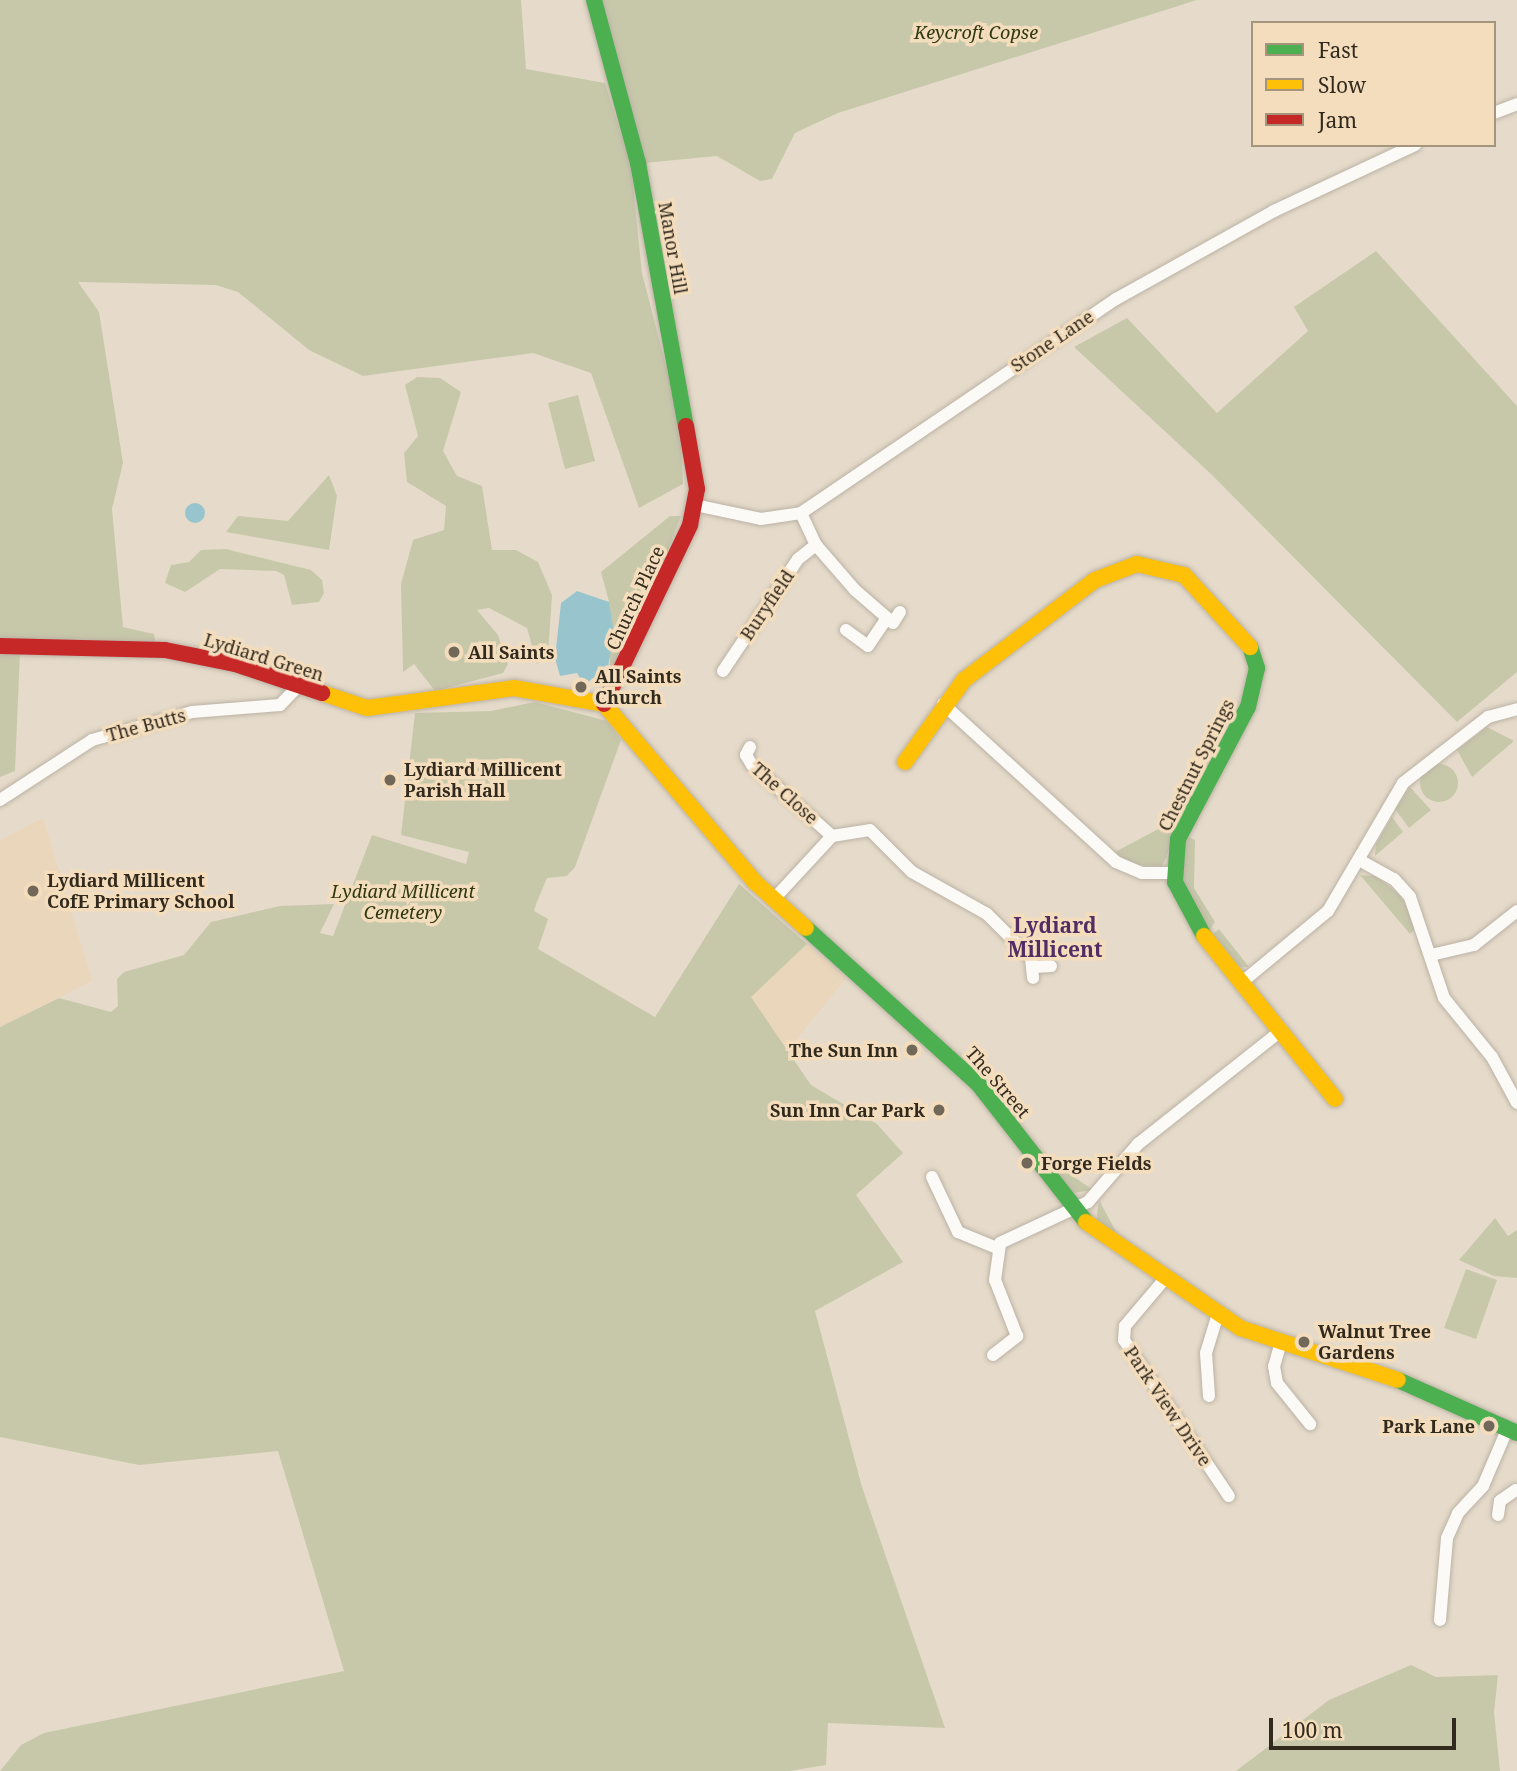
<!DOCTYPE html>
<html>
<head>
<meta charset="utf-8">
<style>
  body { margin:0 }
  #map { position:relative; width:1517px; height:1771px; overflow:hidden; background:#e6dbca; font-family:"Noto Serif",serif }
  div>[style] { position:absolute }
  .built>* { inset:0; background:#ead6ba }
  .green>* { inset:0; background:#c7c8aa }
  .round { border-radius:50% }
  .water>* { inset:0; background:#98c5cd }
  .roads { filter:drop-shadow(0 0 2px #bbb2a5) drop-shadow(0 0 2px #bbb2a5) }
  .street>* { height:12px; margin:-6px; padding:0 6px; transform-origin:6px; border-radius:6px; background:#fbfaf7 }
  .fast>* { height:16px; margin:-8px; padding:0 8px; transform-origin:8px; border-radius:8px; background:#4caf50 }
  .slow>* { height:16px; margin:-8px; padding:0 8px; transform-origin:8px; border-radius:8px; background:#ffc107 }
  .jam>* { height:16px; margin:-8px; padding:0 8px; transform-origin:8px; border-radius:8px; background:#c62828 }
  .dots>* { width:19px; height:19px; translate:-50% -50%; box-sizing:border-box; border:4px solid #f3ddbd; border-radius:50% }
  span { translate:-50% -50%; white-space:nowrap; text-align:center; line-height:1.15; -webkit-text-stroke:7px #f3ddbd; paint-order:stroke }
  .park-label { font-size:18px; color:#2f380f; font-style:italic }
  .street-label { font-size:18px; color:#332a1e }
  .poi-label { font-size:18px; color:#332a1e; font-weight:700 }
  .left { translate:0 -50%; text-align:left }
  .right { translate:-100% -50%; text-align:right }
  .quarter-label { font-size:21px; color:#512d64; font-weight:700 }
  .legend { position:absolute; left:1251px; top:21px; width:245px; height:126px; box-sizing:border-box; background:#f3ddbd; border:2px solid #a6957d; margin:0; padding:9px 12px; list-style:none; font-size:21px; color:#332a1e }
  .legend li { display:flex; align-items:center; gap:14px; height:35px }
  .legend b { width:35px; border:2px solid #a6957d }
  .scale { position:absolute; left:1269px; top:1718px; width:187px; height:32px; box-sizing:border-box; border:4px solid #332a1e; border-top:0; padding-left:9px; font-size:21px; line-height:24px; white-space:nowrap; color:#332a1e; -webkit-text-stroke:5px #f3ddbd; paint-order:stroke }
</style>
</head>
<body>
<div id="map">
  <div class="built">
    <div style="clip-path:polygon(43px 818px,92px 981px,0 1027px,0 840px)"></div>
    <div style="clip-path:polygon(807px 944px,846px 978px,788px 1050px,750px 997px)"></div>
  </div>
  <div class="green">
    <div style="clip-path:polygon(0 0,521px 0,526px 69px,605px 83px,631px 166px,642px 273px,680px 420px,683px 484px,639px 508px,591px 373px,533px 353px,363px 376px,309px 350px,238px 292px,216px 285px,78px 282px,99px 312px,123px 463px,112px 509px,123px 627px,154px 634px,156px 644px,0 638px)"></div>
    <div style="clip-path:polygon(598px 0,1197px 0,838px 113px,795px 133px,772px 179px,760px 181px,717px 156px,644px 163px)"></div>
    <div style="clip-path:polygon(1376px 251px,1517px 406px,1517px 672px,1457px 722px,1211px 474px,1074px 347px,1127px 318px,1217px 413px,1308px 331px,1294px 307px)"></div>
    <div style="clip-path:polygon(417px 377px,440px 378px,461px 392px,443px 451px,457px 476px,482px 486px,492px 550px,516px 550px,538px 562px,552px 595px,548px 655px,537px 664px,527px 628px,489px 608px,477px 610px,498px 635px,508px 664px,503px 673px,435px 691px,414px 664px,403px 672px,401px 584px,413px 540px,444px 530px,446px 506px,407px 482px,404px 453px,418px 436px,405px 385px)"></div>
    <div style="clip-path:polygon(578px 395px,595px 461px,565px 469px,548px 403px)"></div>
    <div style="clip-path:polygon(329px 475px,337px 496px,329px 550px,226px 532px,238px 516px,288px 521px)"></div>
    <div style="clip-path:polygon(670px 516px,681px 516px,634px 637px,610px 675px,609px 602px,601px 572px)"></div>
    <div style="clip-path:polygon(226px 549px,311px 570px,322px 580px,324px 593px,319px 602px,292px 605px,284px 575px,276px 571px,220px 569px,185px 592px,165px 583px,171px 565px,189px 562px,201px 550px)"></div>
    <div style="clip-path:polygon(20px 652px,15px 771px,0 777px,0 654px)"></div>
    <div style="clip-path:polygon(535px 702px,607px 721px,621px 740px,575px 867px,567px 876px,547px 878px,537px 902px,534px 911px,548px 919px,538px 949px,655px 1017px,739px 884px,807px 944px,751px 997px,811px 1085px,877px 1124px,903px 1153px,856px 1195px,903px 1262px,815px 1311px,862px 1487px,945px 1728px,828px 1723px,826px 1765px,789px 1771px,0 1771px,21px 1745px,44px 1733px,344px 1671px,278px 1451px,139px 1465px,0 1437px,0 1027px,59px 998px,111px 1012px,118px 1006px,117px 979px,124px 972px,184px 955px,211px 922px,280px 906px,334px 904px,320px 933px,333px 936px,372px 835px,466px 864px,469px 852px,401px 835px,415px 713px,491px 711px)"></div>
    <div style="clip-path:polygon(1487px 727px,1514px 741px,1472px 777px,1457px 750px)"></div>
    <div class="round" style="left:1420px;top:764px;width:38px;height:38px"></div>
    <div style="clip-path:polygon(1410px 787px,1431px 810px,1409px 828px,1395px 809px)"></div>
    <div style="clip-path:polygon(1183px 816px,1162px 867px,1129px 864px,1113px 853px)"></div>
    <div style="clip-path:polygon(1392px 817px,1403px 832px,1375px 856px,1376px 844px)"></div>
    <div style="clip-path:polygon(1185px 835px,1195px 840px,1194px 888px,1215px 922px,1208px 932px,1183px 891px)"></div>
    <div style="clip-path:polygon(1360px 875px,1376px 876px,1400px 895px,1417px 927px,1410px 934px)"></div>
    <div style="clip-path:polygon(1219px 929px,1249px 967px,1240px 967px,1211px 936px)"></div>
    <div style="clip-path:polygon(1042px 1157px,1071px 1175px,1093px 1190px,1073px 1193px)"></div>
    <div style="clip-path:polygon(1099px 1200px,1121px 1241px,1134px 1256px,1096px 1223px)"></div>
    <div style="clip-path:polygon(1495px 1218px,1508px 1236px,1517px 1230px,1517px 1278px,1494px 1276px,1459px 1260px)"></div>
    <div style="clip-path:polygon(1466px 1269px,1497px 1280px,1476px 1339px,1444px 1328px)"></div>
    <div style="clip-path:polygon(1411px 1665px,1436px 1677px,1498px 1675px,1494px 1712px,1500px 1771px,1236px 1771px,1329px 1700px)"></div>
  </div>
  <div class="water">
    <div class="round" style="left:185px;top:503px;width:20px;height:20px"></div>
    <div style="clip-path:polygon(577px 591px,609px 602px,614px 634px,608px 667px,584px 685px,577px 673px,560px 676px,555px 658px,561px 603px)"></div>
  </div>
  <div class="roads">
    <div class="street">
      <div style="left:1494px;top:113px;width:25px;rotate:-21deg"></div>
      <div style="left:695px;top:505px;width:67px;rotate:12deg"></div>
      <div style="left:761px;top:519px;width:40px;rotate:-8.5deg"></div>
      <div style="left:801px;top:513px;width:381px;rotate:-34.2deg"></div>
      <div style="left:1116px;top:299px;width:181px;rotate:-29.1deg"></div>
      <div style="left:1274px;top:211px;width:156px;rotate:-25.1deg"></div>
      <div style="left:801px;top:513px;width:35px;rotate:65deg"></div>
      <div style="left:816px;top:545px;width:60px;rotate:49.1deg"></div>
      <div style="left:855px;top:590px;width:50px;rotate:41deg"></div>
      <div style="left:893px;top:623px;width:13px;rotate:-58deg"></div>
      <div style="left:846px;top:630px;width:27px;rotate:36deg"></div>
      <div style="left:868px;top:646px;width:34px;rotate:-56deg"></div>
      <div style="left:723px;top:671px;width:135px;rotate:-56.2deg"></div>
      <div style="left:798px;top:559px;width:23px;rotate:-38deg"></div>
      <div style="left:943px;top:704px;width:234px;rotate:42.4deg"></div>
      <div style="left:1116px;top:862px;width:28px;rotate:23deg"></div>
      <div style="left:1142px;top:873px;width:30px"></div>
      <div style="left:750px;top:747px;width:9px;rotate:117deg"></div>
      <div style="left:746px;top:755px;width:12px;rotate:59deg"></div>
      <div style="left:752px;top:765px;width:107px;rotate:41.6deg"></div>
      <div style="left:0;top:800px;width:110px;rotate:-33.1deg"></div>
      <div style="left:92px;top:740px;width:104px;rotate:-15.6deg"></div>
      <div style="left:192px;top:712px;width:88px;rotate:-4.5deg"></div>
      <div style="left:280px;top:705px;width:28px;rotate:-46deg"></div>
      <div style="left:1361px;top:861px;width:38px;rotate:29deg"></div>
      <div style="left:1394px;top:879px;width:24px;rotate:48deg"></div>
      <div style="left:1410px;top:897px;width:107px;rotate:71.4deg"></div>
      <div style="left:1444px;top:998px;width:76px;rotate:50.9deg"></div>
      <div style="left:1492px;top:1057px;width:52px;rotate:61.5deg"></div>
      <div style="left:773px;top:900px;width:87px;rotate:-47.3deg"></div>
      <div style="left:832px;top:836px;width:38px;rotate:-9deg"></div>
      <div style="left:870px;top:830px;width:59px;rotate:45deg"></div>
      <div style="left:912px;top:872px;width:86px;rotate:29.2deg"></div>
      <div style="left:987px;top:914px;width:62px;rotate:45deg"></div>
      <div style="left:1031px;top:958px;width:20px;rotate:84deg"></div>
      <div style="left:1431px;top:955px;width:44px;rotate:-13.1deg"></div>
      <div style="left:1474px;top:945px;width:55px;rotate:-38.3deg"></div>
      <div style="left:1034px;top:967px;width:17px;rotate:-3deg"></div>
      <div style="left:1241px;top:983px;width:113px;rotate:-39.6deg"></div>
      <div style="left:1328px;top:911px;width:148px;rotate:-59.6deg"></div>
      <div style="left:1403px;top:783px;width:108px;rotate:-37.8deg"></div>
      <div style="left:1488px;top:717px;width:30px;rotate:-15deg"></div>
      <div style="left:932px;top:1177px;width:61px;rotate:64.7deg"></div>
      <div style="left:958px;top:1232px;width:42px;rotate:22.3deg"></div>
      <div style="left:1163px;top:1281px;width:59px;rotate:130.2deg"></div>
      <div style="left:1125px;top:1326px;width:14px;rotate:94deg"></div>
      <div style="left:1124px;top:1340px;width:188px;rotate:56.1deg"></div>
      <div style="left:1281px;top:1342px;width:25px;rotate:106deg"></div>
      <div style="left:1274px;top:1366px;width:17px;rotate:80deg"></div>
      <div style="left:1277px;top:1383px;width:53px;rotate:51.2deg"></div>
      <div style="left:993px;top:1355px;width:31px;rotate:-38deg"></div>
      <div style="left:1017px;top:1336px;width:60px;rotate:-111.4deg"></div>
      <div style="left:995px;top:1280px;width:37px;rotate:-82deg"></div>
      <div style="left:1000px;top:1243px;width:97px;rotate:-25deg"></div>
      <div style="left:1088px;top:1202px;width:77px;rotate:-49.2deg"></div>
      <div style="left:1138px;top:1144px;width:179px;rotate:-38.4deg"></div>
      <div style="left:1209px;top:1396px;width:43px;rotate:-94deg"></div>
      <div style="left:1206px;top:1353px;width:38px;rotate:-73deg"></div>
      <div style="left:1498px;top:1515px;width:14px;rotate:-82deg"></div>
      <div style="left:1500px;top:1501px;width:19px;rotate:-35deg"></div>
      <div style="left:1440px;top:1620px;width:82px;rotate:-85.1deg"></div>
      <div style="left:1447px;top:1538px;width:27px;rotate:-66deg"></div>
      <div style="left:1458px;top:1513px;width:37px;rotate:-47deg"></div>
      <div style="left:1483px;top:1486px;width:61px;rotate:-66.8deg"></div>
    </div>
    <div class="fast">
      <div style="left:594px;top:0;width:169px;rotate:74.9deg"></div>
      <div style="left:638px;top:163px;width:267px;rotate:79.7deg"></div>
      <div style="left:806px;top:928px;width:234px;rotate:42.2deg"></div>
      <div style="left:979px;top:1085px;width:174px;rotate:52deg"></div>
      <div style="left:1204px;top:936px;width:61px;rotate:-118.2deg"></div>
      <div style="left:1175px;top:882px;width:43px;rotate:-86deg"></div>
      <div style="left:1178px;top:839px;width:149px;rotate:-62.1deg"></div>
      <div style="left:1248px;top:707px;width:40px;rotate:-77deg"></div>
      <div style="left:1257px;top:668px;width:22px;rotate:-108deg"></div>
      <div style="left:1398px;top:1380px;width:130px;rotate:24deg"></div>
    </div>
    <div class="slow">
      <div style="left:322px;top:693px;width:47px;rotate:18.4deg"></div>
      <div style="left:367px;top:708px;width:148px;rotate:-7.7deg"></div>
      <div style="left:514px;top:688px;width:91px;rotate:10.1deg"></div>
      <div style="left:604px;top:704px;width:235px;rotate:49.7deg"></div>
      <div style="left:756px;top:883px;width:67px;rotate:42deg"></div>
      <div style="left:905px;top:762px;width:101px;rotate:-54.3deg"></div>
      <div style="left:964px;top:680px;width:165px;rotate:-37.4deg"></div>
      <div style="left:1095px;top:580px;width:45px;rotate:-20.9deg"></div>
      <div style="left:1137px;top:564px;width:48px;rotate:13.2deg"></div>
      <div style="left:1184px;top:575px;width:98px;rotate:47.5deg"></div>
      <div style="left:1204px;top:936px;width:209px;rotate:51.2deg"></div>
      <div style="left:1086px;top:1222px;width:187px;rotate:34.5deg"></div>
      <div style="left:1240px;top:1328px;width:166px;rotate:18.2deg"></div>
    </div>
    <div class="jam">
      <div style="left:0;top:646px;width:165px;rotate:1.4deg"></div>
      <div style="left:165px;top:650px;width:71px;rotate:11.3deg"></div>
      <div style="left:235px;top:664px;width:92px;rotate:18.4deg"></div>
      <div style="left:604px;top:704px;width:199px;rotate:-64.3deg"></div>
      <div style="left:690px;top:525px;width:37px;rotate:-79deg"></div>
      <div style="left:697px;top:489px;width:64px;rotate:-99.9deg"></div>
    </div>
  </div>
  <div class="dots">
    <div style="left:454px;top:652px;background:#72685a"></div>
    <div style="left:581px;top:687px;background:#72685a"></div>
    <div style="left:390px;top:780px;background:#72685a"></div>
    <div style="left:33px;top:891px;background:#72685a"></div>
    <div style="left:912px;top:1050px;background:#72685a"></div>
    <div style="left:939px;top:1110px;background:#72685a"></div>
    <div style="left:1027px;top:1163px;background:#72685a"></div>
    <div style="left:1304px;top:1342px;background:#72685a"></div>
    <div style="left:1489px;top:1426px;background:#72685a"></div>
  </div>
  <div class="park-label">
    <span style="left:976px;top:32px">Keycroft Copse</span>
    <span style="left:403px;top:902px">Lydiard Millicent<br>Cemetery</span>
  </div>
  <div class="street-label">
    <span style="left:673px;top:248px;rotate:80deg">Manor Hill</span>
    <span style="left:1052px;top:341px;rotate:-34deg">Stone Lane</span>
    <span style="left:635px;top:598px;rotate:-65deg">Church Place</span>
    <span style="left:767px;top:605px;rotate:-56deg">Buryfield</span>
    <span style="left:264px;top:657px;rotate:17deg">Lydiard Green</span>
    <span style="left:146px;top:725px;rotate:-15deg">The Butts</span>
    <span style="left:1196px;top:765px;rotate:-63deg">Chestnut Springs</span>
    <span style="left:785px;top:793px;rotate:42deg">The Close</span>
    <span style="left:998px;top:1082px;rotate:49deg">The Street</span>
    <span style="left:1168px;top:1406px;rotate:56deg">Park View Drive</span>
  </div>
  <div class="poi-label">
    <span class="left" style="left:468px;top:652px">All Saints</span>
    <span class="left" style="left:595px;top:687px">All Saints<br>Church</span>
    <span class="left" style="left:404px;top:780px">Lydiard Millicent<br>Parish Hall</span>
    <span class="left" style="left:47px;top:891px">Lydiard Millicent<br>CofE Primary School</span>
    <span class="right" style="left:898px;top:1050px">The Sun Inn</span>
    <span class="right" style="left:925px;top:1110px">Sun Inn Car Park</span>
    <span class="left" style="left:1041px;top:1163px">Forge Fields</span>
    <span class="left" style="left:1318px;top:1342px">Walnut Tree<br>Gardens</span>
    <span class="right" style="left:1475px;top:1426px">Park Lane</span>
  </div>
  <div class="quarter-label">
    <span style="left:1055px;top:937px">Lydiard<br>Millicent</span>
  </div>
  <ul class="legend">
  <li><b style="height:9px;background:#4caf50"></b>Fast</li>
  <li><b style="height:9px;background:#ffc107"></b>Slow</li>
  <li><b style="height:9px;background:#c62828"></b>Jam</li>
  </ul>
  <div class="scale">100 m</div>
</div>
</body>
</html>
